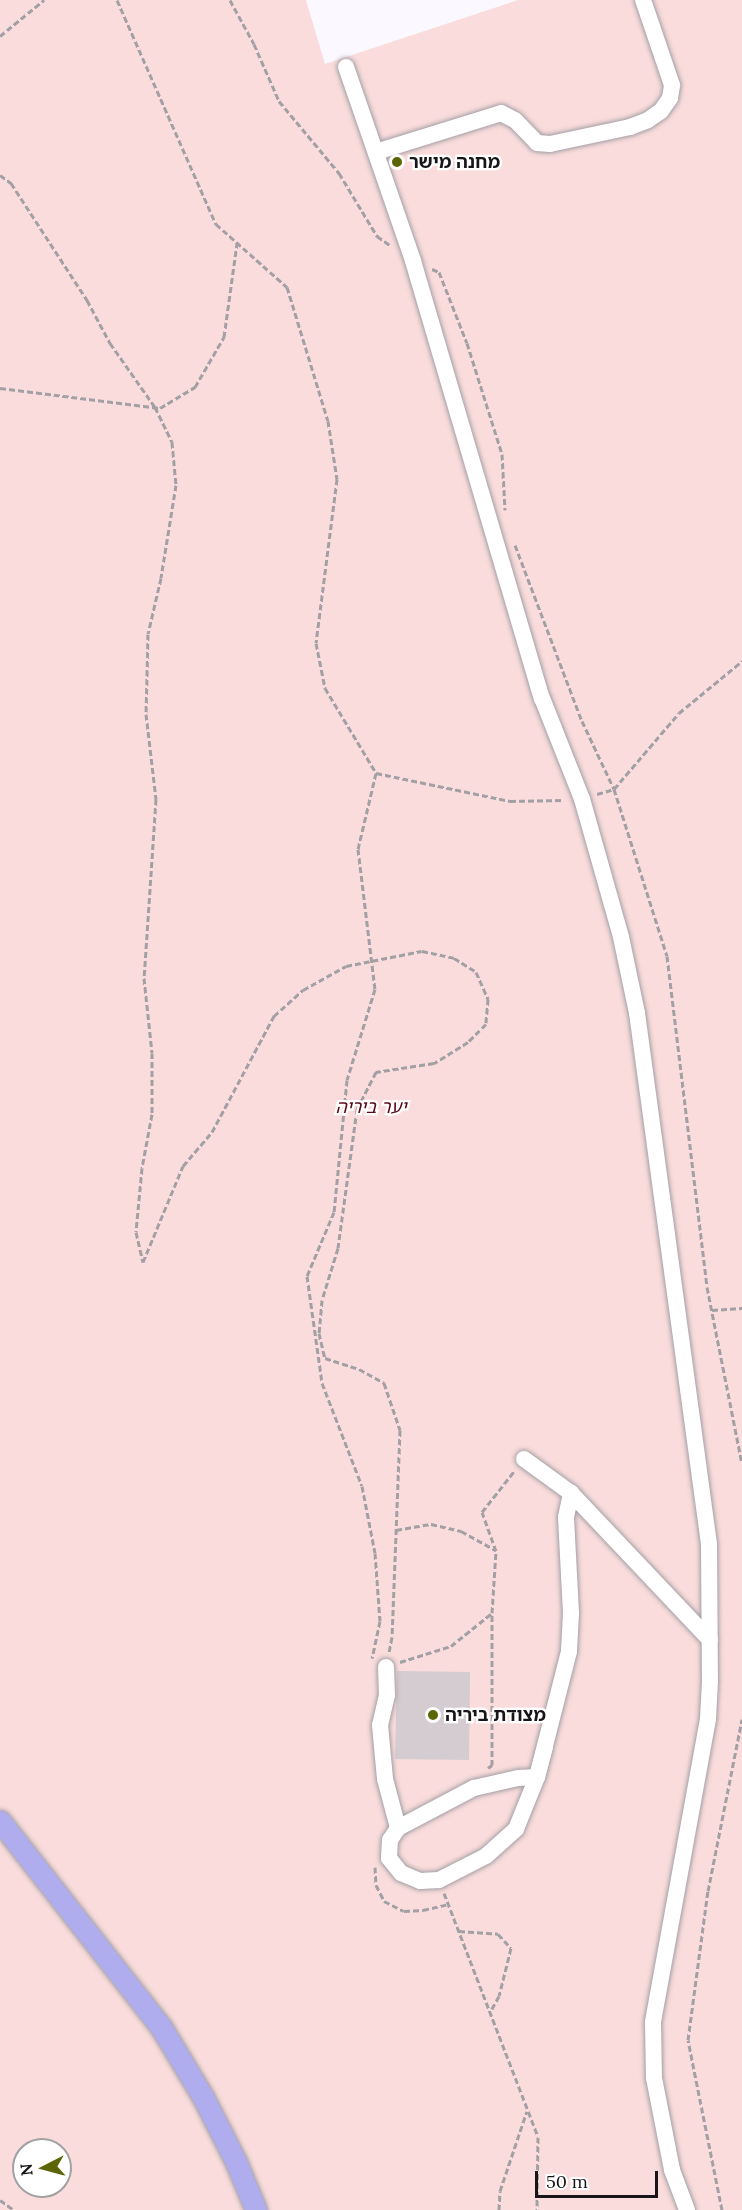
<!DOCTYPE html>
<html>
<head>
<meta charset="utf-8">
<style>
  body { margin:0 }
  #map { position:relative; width:742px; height:2210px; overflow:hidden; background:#fcf8ff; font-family:Lora,"Noto Sans Hebrew",serif }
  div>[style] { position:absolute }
  .green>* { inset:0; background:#f9dcdb }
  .building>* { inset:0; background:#d4ccd0 }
  .path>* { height:3px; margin-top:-1.5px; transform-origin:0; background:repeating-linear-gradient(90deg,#a3a0a5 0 6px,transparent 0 9px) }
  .roads { filter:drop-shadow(0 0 2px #a49fa6) drop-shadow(0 0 2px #a49fa6) }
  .minor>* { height:16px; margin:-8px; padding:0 8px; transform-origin:8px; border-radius:8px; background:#fff }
  .major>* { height:21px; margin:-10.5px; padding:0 10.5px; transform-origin:10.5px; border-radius:10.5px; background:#afaded }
  .dots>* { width:16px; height:16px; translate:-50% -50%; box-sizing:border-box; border:3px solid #fff; border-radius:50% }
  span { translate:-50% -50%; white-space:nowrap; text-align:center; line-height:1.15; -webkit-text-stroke:4.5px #fff; paint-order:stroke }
  .poi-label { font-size:18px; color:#171518; font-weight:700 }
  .left { translate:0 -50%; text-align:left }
  .park-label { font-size:18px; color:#5b0717; font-style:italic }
  .north { position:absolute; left:12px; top:2138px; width:60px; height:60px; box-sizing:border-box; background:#fff; border:2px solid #a2a1a3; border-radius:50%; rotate:264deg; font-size:16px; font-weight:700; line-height:24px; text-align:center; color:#171518 }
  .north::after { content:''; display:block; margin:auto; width:21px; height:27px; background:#5c6504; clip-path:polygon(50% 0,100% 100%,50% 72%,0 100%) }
  .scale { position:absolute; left:535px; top:2171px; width:123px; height:27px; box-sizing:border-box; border:3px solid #171518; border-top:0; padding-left:8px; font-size:18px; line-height:21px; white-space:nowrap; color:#171518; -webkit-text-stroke:4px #fff; paint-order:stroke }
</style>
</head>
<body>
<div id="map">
  <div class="green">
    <div style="clip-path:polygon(evenodd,0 0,306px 0,325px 64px,518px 0,742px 0,742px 2210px,0 2210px,0 0,24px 2150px,60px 2150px,60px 2186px,24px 2186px,24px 2150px)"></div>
  </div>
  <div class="building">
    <div style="clip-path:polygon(397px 1671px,470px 1672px,469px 1760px,395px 1759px)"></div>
  </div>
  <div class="path">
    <div style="left:117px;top:0;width:245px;rotate:66.2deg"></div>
    <div style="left:216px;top:224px;width:95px;rotate:41.6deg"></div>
    <div style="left:287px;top:287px;width:140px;rotate:73deg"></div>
    <div style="left:328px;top:421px;width:59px;rotate:81.2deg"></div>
    <div style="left:337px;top:479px;width:165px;rotate:97.3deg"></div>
    <div style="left:316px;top:643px;width:46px;rotate:78.7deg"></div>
    <div style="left:325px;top:688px;width:99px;rotate:59deg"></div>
    <div style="left:376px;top:773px;width:78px;rotate:103.3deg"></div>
    <div style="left:358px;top:849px;width:141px;rotate:83.1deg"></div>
    <div style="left:375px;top:989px;width:95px;rotate:107.1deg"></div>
    <div style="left:347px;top:1080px;width:133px;rotate:95.6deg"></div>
    <div style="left:334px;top:1212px;width:69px;rotate:112.9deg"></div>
    <div style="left:307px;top:1276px;width:108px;rotate:82deg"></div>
    <div style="left:322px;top:1383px;width:110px;rotate:68.8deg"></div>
    <div style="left:362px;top:1486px;width:68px;rotate:79deg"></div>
    <div style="left:375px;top:1553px;width:68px;rotate:85.8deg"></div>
    <div style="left:380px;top:1621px;width:38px;rotate:102deg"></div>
    <div style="left:230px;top:0;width:50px;rotate:61.4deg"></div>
    <div style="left:254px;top:44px;width:62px;rotate:66.3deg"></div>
    <div style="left:279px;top:101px;width:94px;rotate:50.2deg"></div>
    <div style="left:339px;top:173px;width:74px;rotate:58.9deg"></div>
    <div style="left:377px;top:236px;width:16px;rotate:35deg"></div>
    <div style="left:0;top:36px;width:57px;rotate:-39.3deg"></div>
    <div style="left:0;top:175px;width:14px;rotate:36deg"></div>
    <div style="left:11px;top:183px;width:140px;rotate:57deg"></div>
    <div style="left:87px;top:300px;width:49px;rotate:61.9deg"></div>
    <div style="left:110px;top:343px;width:78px;rotate:54.9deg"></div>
    <div style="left:155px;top:407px;width:39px;rotate:64deg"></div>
    <div style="left:172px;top:442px;width:43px;rotate:84.7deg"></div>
    <div style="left:176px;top:485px;width:94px;rotate:99.2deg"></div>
    <div style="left:161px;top:578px;width:57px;rotate:103.1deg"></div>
    <div style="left:148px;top:634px;width:80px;rotate:91.4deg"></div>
    <div style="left:146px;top:714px;width:86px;rotate:83.3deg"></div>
    <div style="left:156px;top:799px;width:179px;rotate:93.8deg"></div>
    <div style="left:144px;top:978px;width:75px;rotate:83.9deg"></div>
    <div style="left:152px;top:1053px;width:61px;rotate:90deg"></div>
    <div style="left:152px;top:1114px;width:55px;rotate:100.5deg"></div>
    <div style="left:142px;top:1168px;width:64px;rotate:95.4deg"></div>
    <div style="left:136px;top:1232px;width:31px;rotate:77deg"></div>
    <div style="left:143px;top:1262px;width:104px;rotate:-67.4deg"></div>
    <div style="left:183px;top:1166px;width:45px;rotate:-49.5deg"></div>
    <div style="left:212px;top:1132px;width:132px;rotate:-61.9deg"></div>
    <div style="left:274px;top:1016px;width:39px;rotate:-42deg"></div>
    <div style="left:303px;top:990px;width:49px;rotate:-29.2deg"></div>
    <div style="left:346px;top:966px;width:77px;rotate:-11.2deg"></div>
    <div style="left:422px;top:951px;width:33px;rotate:12deg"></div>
    <div style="left:454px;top:958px;width:26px;rotate:32deg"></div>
    <div style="left:476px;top:972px;width:30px;rotate:66deg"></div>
    <div style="left:488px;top:999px;width:25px;rotate:95deg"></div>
    <div style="left:486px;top:1024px;width:25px;rotate:135deg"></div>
    <div style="left:468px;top:1042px;width:40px;rotate:148deg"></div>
    <div style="left:434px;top:1063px;width:59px;rotate:171.2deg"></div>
    <div style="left:376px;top:1072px;width:42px;rotate:117.2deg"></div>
    <div style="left:357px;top:1109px;width:140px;rotate:97.8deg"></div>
    <div style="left:338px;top:1248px;width:54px;rotate:107.1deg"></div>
    <div style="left:322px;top:1300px;width:33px;rotate:95deg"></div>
    <div style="left:319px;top:1333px;width:26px;rotate:77deg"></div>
    <div style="left:325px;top:1358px;width:36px;rotate:18deg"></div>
    <div style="left:359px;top:1369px;width:29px;rotate:29deg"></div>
    <div style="left:384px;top:1383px;width:50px;rotate:71.2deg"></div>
    <div style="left:400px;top:1430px;width:207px;rotate:92.2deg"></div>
    <div style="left:392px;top:1637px;width:16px;rotate:101deg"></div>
    <div style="left:432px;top:269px;width:8px;rotate:23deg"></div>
    <div style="left:439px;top:272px;width:76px;rotate:68.5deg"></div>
    <div style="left:467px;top:343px;width:116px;rotate:72.5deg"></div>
    <div style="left:502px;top:454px;width:56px;rotate:86.9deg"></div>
    <div style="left:0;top:388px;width:161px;rotate:7.1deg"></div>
    <div style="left:160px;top:408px;width:41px;rotate:-31deg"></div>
    <div style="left:195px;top:387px;width:58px;rotate:-59.9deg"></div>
    <div style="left:224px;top:337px;width:95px;rotate:-82.1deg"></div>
    <div style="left:515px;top:545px;width:188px;rotate:69.2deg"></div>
    <div style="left:582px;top:721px;width:75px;rotate:64.8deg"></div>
    <div style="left:614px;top:789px;width:175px;rotate:72.4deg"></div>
    <div style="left:667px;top:956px;width:333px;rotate:83.1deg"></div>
    <div style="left:707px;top:1287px;width:179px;rotate:78.8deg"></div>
    <div style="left:376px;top:773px;width:137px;rotate:11.8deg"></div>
    <div style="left:510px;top:801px;width:54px;rotate:-1.1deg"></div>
    <div style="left:597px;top:794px;width:18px;rotate:-16deg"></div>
    <div style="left:614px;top:789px;width:100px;rotate:-49.5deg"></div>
    <div style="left:679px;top:713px;width:82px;rotate:-39.5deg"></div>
    <div style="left:712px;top:1310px;width:30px;rotate:-4deg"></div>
    <div style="left:396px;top:1530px;width:36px;rotate:-10deg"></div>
    <div style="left:431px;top:1524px;width:31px;rotate:13deg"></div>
    <div style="left:461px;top:1531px;width:39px;rotate:29deg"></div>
    <div style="left:400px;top:1662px;width:53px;rotate:-17.4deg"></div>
    <div style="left:451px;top:1646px;width:53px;rotate:-38.8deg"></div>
    <div style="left:492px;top:1613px;width:62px;rotate:-86.3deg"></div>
    <div style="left:496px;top:1551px;width:41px;rotate:-109.7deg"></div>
    <div style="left:482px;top:1512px;width:53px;rotate:-51.8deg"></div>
    <div style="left:488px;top:1768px;width:5px;rotate:-37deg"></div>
    <div style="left:492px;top:1765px;width:152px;rotate:-90deg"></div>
    <div style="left:375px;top:1867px;width:18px;rotate:87deg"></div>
    <div style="left:376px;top:1885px;width:18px;rotate:63deg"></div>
    <div style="left:384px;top:1901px;width:22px;rotate:27deg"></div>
    <div style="left:404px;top:1911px;width:19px;rotate:-3deg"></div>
    <div style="left:423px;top:1910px;width:26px;rotate:-13deg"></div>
    <div style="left:444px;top:1893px;width:261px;rotate:68.9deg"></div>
    <div style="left:538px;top:2137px;width:73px;rotate:90.8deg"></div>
    <div style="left:459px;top:1931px;width:39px;rotate:4deg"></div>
    <div style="left:498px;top:1934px;width:19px;rotate:47deg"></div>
    <div style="left:511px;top:1948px;width:49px;rotate:104deg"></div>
    <div style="left:499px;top:1996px;width:18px;rotate:119deg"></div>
    <div style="left:0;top:2200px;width:17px;rotate:36deg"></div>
    <div style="left:499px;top:2210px;width:19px;rotate:-87deg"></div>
    <div style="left:500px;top:2191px;width:84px;rotate:-71.4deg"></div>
    <div style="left:722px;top:2210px;width:173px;rotate:-101.3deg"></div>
    <div style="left:688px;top:2040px;width:150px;rotate:-82.4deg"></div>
    <div style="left:708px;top:1891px;width:175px;rotate:-78.8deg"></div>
  </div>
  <div class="roads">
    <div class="minor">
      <div style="left:346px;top:67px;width:205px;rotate:70.9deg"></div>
      <div style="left:413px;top:261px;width:456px;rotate:73.6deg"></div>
      <div style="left:542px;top:698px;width:109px;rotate:68.4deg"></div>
      <div style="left:582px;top:799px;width:143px;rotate:74.2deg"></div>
      <div style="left:621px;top:937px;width:78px;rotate:78.1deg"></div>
      <div style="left:637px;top:1013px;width:536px;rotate:82.28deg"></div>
      <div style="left:709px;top:1544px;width:137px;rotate:89.6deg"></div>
      <div style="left:710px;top:1681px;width:38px;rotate:93deg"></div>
      <div style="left:708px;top:1719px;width:308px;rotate:100.3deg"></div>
      <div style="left:653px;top:2022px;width:56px;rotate:89deg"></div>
      <div style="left:654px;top:2078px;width:94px;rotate:78.9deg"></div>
      <div style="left:672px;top:2170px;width:43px;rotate:69.4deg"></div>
      <div style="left:376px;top:152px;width:131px;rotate:-17.3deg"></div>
      <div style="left:501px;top:113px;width:16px;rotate:27deg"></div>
      <div style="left:515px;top:120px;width:32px;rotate:46deg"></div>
      <div style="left:537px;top:143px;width:13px;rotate:4deg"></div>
      <div style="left:550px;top:144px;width:82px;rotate:-12deg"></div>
      <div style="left:630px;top:127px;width:19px;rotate:-21deg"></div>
      <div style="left:648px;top:120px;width:16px;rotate:-35deg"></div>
      <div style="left:661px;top:111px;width:16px;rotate:-55deg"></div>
      <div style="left:670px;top:98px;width:13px;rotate:-81deg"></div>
      <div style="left:672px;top:85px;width:90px;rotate:-108.8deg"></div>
      <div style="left:524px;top:1459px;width:58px;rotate:35.9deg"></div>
      <div style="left:571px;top:1493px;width:202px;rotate:46.6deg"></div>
      <div style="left:386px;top:1667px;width:28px;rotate:88deg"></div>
      <div style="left:387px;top:1695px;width:31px;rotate:103deg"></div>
      <div style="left:380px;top:1725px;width:54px;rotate:84.7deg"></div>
      <div style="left:385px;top:1779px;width:51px;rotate:75.1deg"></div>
      <div style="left:545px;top:1747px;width:31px;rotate:105deg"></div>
      <div style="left:537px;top:1777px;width:56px;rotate:112deg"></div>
      <div style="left:516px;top:1829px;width:40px;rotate:138deg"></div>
      <div style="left:486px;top:1856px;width:53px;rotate:152.9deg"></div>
      <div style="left:439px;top:1880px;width:19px;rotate:177deg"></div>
      <div style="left:420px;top:1881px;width:21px;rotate:-157deg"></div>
      <div style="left:401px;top:1873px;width:19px;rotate:-129deg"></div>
      <div style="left:389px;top:1858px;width:18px;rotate:-87deg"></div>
      <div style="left:390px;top:1840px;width:14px;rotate:-56deg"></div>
      <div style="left:398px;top:1828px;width:86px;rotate:-27.8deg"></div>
      <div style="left:474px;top:1788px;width:45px;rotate:-12.8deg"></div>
      <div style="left:518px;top:1778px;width:19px;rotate:-3deg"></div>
      <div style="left:537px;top:1777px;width:130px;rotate:-75.7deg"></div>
      <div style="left:569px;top:1651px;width:38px;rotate:-87deg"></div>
      <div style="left:571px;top:1613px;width:96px;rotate:-93deg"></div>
      <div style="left:566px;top:1517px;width:25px;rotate:-78deg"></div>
    </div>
    <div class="major">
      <div style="left:0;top:1821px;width:261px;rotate:52deg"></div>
      <div style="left:161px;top:2027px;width:82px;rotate:59deg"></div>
      <div style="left:203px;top:2097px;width:73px;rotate:63.1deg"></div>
      <div style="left:236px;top:2162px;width:52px;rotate:67.4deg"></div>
    </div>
  </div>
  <div class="dots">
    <div style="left:397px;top:162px;background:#5c6504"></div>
    <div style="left:433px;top:1715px;background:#5c6504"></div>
  </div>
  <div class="poi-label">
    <span class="left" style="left:409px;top:162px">מחנה מישר</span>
    <span class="left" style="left:445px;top:1715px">מצודת ביריה</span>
  </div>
  <div class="park-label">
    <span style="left:371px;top:1107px">יער ביריה</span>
  </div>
  <div class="north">N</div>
  <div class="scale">50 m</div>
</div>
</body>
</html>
